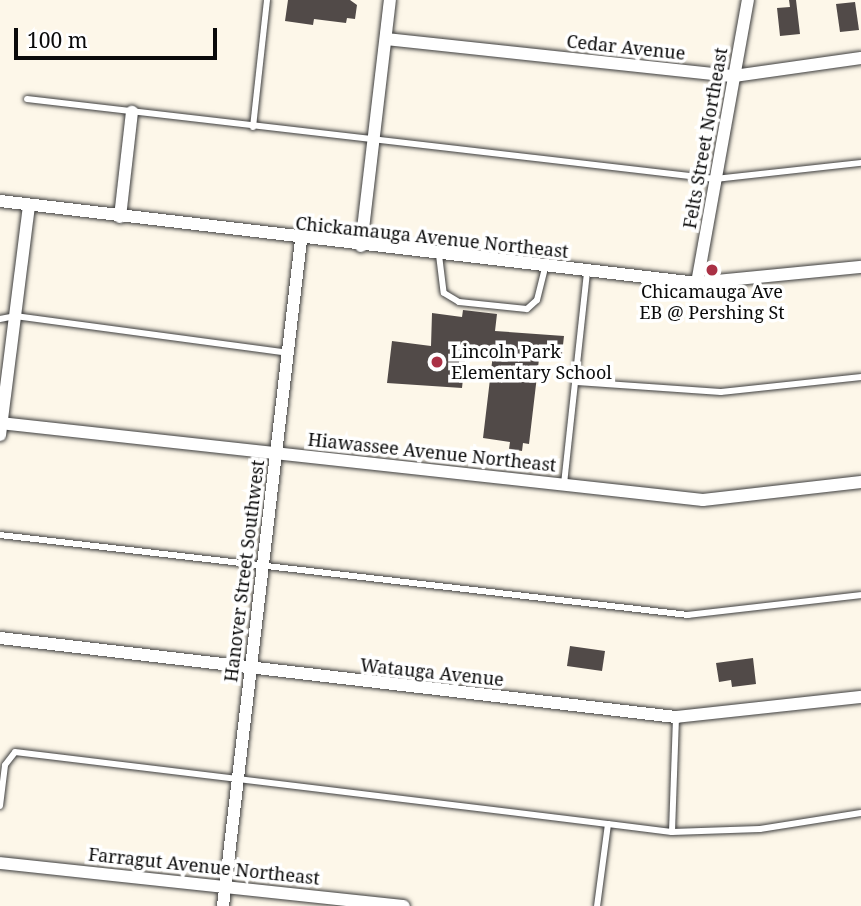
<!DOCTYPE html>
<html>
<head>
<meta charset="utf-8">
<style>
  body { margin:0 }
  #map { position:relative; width:861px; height:906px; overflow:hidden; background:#fdf7e9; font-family:"Noto Serif",serif }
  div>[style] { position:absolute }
  .building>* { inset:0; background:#514a48 }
  .roads { filter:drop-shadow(0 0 2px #3d3d3d) drop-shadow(0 0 2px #3d3d3d) }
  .service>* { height:6px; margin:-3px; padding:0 3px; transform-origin:3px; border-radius:3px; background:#fff }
  .minor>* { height:12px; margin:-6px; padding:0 6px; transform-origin:6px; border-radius:6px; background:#fff }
  .dots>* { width:19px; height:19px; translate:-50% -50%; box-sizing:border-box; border:4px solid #fff; border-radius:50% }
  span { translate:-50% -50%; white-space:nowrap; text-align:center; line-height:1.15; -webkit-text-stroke:7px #fff; paint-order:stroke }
  .street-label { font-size:18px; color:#0a0a0a }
  .poi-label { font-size:18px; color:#0a0a0a }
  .left { translate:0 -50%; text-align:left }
  .scale { position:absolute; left:14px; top:28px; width:203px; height:32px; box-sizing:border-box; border:4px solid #0a0a0a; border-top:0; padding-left:9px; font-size:21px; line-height:24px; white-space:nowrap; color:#0a0a0a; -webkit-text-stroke:5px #fff; paint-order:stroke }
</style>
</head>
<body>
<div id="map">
  <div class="building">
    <div style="clip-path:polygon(288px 0,350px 0,357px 5px,355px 19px,347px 18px,346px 23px,314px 19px,313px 25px,285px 21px)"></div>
    <div style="clip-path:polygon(789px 0,796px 0,800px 34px,780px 36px,777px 8px,790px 7px)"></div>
    <div style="clip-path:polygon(855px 2px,859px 30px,840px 32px,836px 4px)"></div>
    <div style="clip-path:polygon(463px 310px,497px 314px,495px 331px,564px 336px,562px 354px,555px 353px,554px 361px,539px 359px,529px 444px,523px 443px,522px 451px,509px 449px,510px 442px,483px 438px,493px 354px,466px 351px,462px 388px,387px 383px,392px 341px,431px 346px,432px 313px,462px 317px)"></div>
    <div style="clip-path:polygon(570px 646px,605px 651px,602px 671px,567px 666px)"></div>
    <div style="clip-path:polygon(753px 658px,756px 684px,732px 687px,731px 680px,719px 682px,716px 663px)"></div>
  </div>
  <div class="roads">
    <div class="service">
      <div style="left:27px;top:99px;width:693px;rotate:6.63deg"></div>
      <div style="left:715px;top:179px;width:147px;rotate:-6.3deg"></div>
      <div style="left:253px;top:127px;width:128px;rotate:-83.7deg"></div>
      <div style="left:439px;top:255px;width:38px;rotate:83deg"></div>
      <div style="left:444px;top:293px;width:17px;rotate:31deg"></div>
      <div style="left:459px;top:302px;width:68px;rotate:5.9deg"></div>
      <div style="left:527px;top:309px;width:13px;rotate:-42deg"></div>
      <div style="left:537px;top:300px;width:34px;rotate:-76deg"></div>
      <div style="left:0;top:319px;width:15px;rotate:-11deg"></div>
      <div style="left:15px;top:316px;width:275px;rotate:7.7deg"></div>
      <div style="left:577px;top:382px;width:144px;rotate:4deg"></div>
      <div style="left:721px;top:392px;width:141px;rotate:-6.1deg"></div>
      <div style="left:564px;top:484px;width:213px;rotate:-83.8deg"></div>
      <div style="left:0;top:535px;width:693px;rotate:6.63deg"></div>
      <div style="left:688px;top:615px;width:174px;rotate:-6.6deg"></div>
      <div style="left:0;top:806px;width:41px;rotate:-83deg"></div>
      <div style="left:5px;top:765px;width:16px;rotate:-52deg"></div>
      <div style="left:15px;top:752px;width:597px;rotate:6.92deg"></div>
      <div style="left:608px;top:824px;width:83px;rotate:97.6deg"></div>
      <div style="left:608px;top:824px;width:64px;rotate:7.1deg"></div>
      <div style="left:672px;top:832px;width:88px;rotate:-2deg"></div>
      <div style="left:760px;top:829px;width:102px;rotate:-9deg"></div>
      <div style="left:672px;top:832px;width:115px;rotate:-88deg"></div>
    </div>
    <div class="minor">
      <div style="left:386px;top:39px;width:350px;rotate:6.1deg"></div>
      <div style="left:734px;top:76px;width:128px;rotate:-8.1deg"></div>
      <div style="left:0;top:201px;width:702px;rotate:6.71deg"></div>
      <div style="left:697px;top:283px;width:165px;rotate:-5.6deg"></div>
      <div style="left:120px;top:217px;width:106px;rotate:-83.5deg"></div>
      <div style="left:361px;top:246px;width:248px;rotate:-83.3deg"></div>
      <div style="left:697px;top:283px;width:288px;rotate:-79.8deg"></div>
      <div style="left:0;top:423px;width:707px;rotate:6.25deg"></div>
      <div style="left:703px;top:500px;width:159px;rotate:-6.5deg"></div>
      <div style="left:0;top:435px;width:232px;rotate:-82.8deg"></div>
      <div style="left:0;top:638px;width:681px;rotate:6.67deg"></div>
      <div style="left:676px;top:717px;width:186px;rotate:-6.2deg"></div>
      <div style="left:0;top:863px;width:406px;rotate:6.1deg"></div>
      <div style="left:223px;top:906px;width:671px;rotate:-83.32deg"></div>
    </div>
  </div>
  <div class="dots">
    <div style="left:712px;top:270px;background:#aa3145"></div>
    <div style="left:437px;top:362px;background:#aa3145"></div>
  </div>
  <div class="street-label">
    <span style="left:626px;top:47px;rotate:6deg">Cedar Avenue</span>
    <span style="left:705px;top:138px;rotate:-80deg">Felts Street Northeast</span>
    <span style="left:432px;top:237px;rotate:6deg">Chickamauga Avenue Northeast</span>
    <span style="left:432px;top:452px;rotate:6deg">Hiawassee Avenue Northeast</span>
    <span style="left:244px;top:571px;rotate:-83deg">Hanover Street Southwest</span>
    <span style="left:432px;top:672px;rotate:6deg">Watauga Avenue</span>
    <span style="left:204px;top:866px;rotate:6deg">Farragut Avenue Northeast</span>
  </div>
  <div class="poi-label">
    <span style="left:712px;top:302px">Chicamauga Ave<br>EB @ Pershing St</span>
    <span class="left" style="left:451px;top:362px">Lincoln Park<br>Elementary School</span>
  </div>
  <div class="scale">100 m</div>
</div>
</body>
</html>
